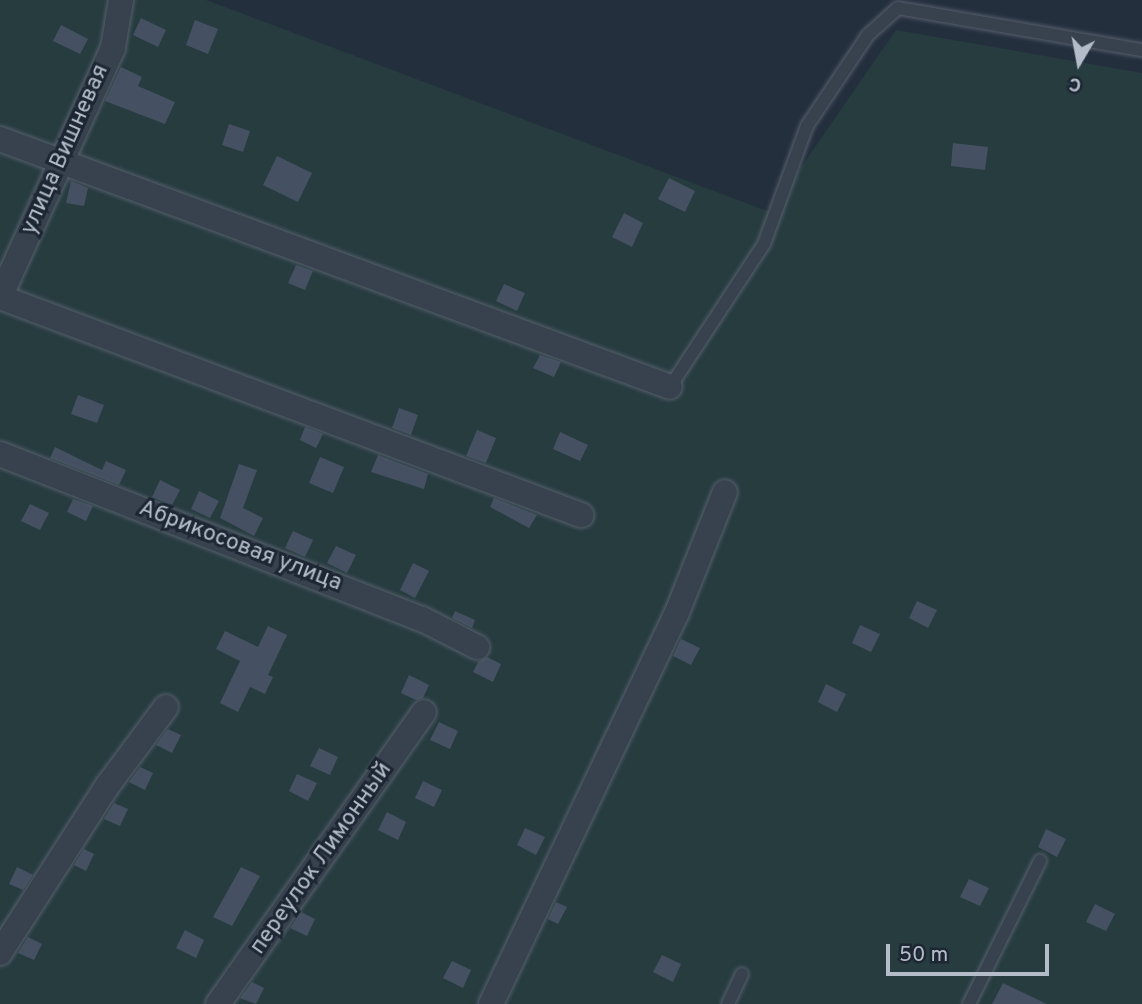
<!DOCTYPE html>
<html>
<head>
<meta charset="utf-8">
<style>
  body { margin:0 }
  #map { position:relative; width:1142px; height:1004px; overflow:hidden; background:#242f3e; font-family:Overpass,sans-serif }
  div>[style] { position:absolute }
  .green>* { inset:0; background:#263c3f }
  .building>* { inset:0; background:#455162 }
  .roads { filter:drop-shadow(0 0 2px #565f6c) drop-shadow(0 0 2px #565f6c) }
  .lane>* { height:12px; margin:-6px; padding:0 6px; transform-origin:6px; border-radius:6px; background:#38414e }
  .street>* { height:24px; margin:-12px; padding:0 12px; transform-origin:12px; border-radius:12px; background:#38414e }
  span { translate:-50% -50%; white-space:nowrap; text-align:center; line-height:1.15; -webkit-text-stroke:6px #1d2633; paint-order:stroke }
  .street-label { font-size:23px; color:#b4bcc9 }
  .north { position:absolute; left:1044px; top:28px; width:70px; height:70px; -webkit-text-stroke:5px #1d2633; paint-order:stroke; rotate:190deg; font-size:19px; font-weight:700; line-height:28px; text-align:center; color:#b4bcc9 }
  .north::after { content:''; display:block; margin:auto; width:24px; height:32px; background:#b4bcc9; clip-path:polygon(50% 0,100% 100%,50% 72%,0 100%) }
  .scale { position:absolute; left:886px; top:944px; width:163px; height:32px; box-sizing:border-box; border:4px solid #b4bcc9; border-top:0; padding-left:9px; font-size:21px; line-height:24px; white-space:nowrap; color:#b4bcc9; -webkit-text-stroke:5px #1d2633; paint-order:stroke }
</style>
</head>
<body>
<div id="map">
  <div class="green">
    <div style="clip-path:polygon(0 0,206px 0,770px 212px,896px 30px,1142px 73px,1142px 1004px,0 1004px)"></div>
  </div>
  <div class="building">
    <div style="clip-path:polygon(141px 18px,166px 30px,158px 47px,133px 35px)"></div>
    <div style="clip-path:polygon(195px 20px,218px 29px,208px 54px,186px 45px)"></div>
    <div style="clip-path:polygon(61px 25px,88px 39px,80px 54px,53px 41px)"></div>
    <div style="clip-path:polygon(121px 67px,142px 77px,138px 86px,175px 102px,165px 124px,105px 101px)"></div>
    <div style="clip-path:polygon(229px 124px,250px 131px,243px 152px,222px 145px)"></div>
    <div style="clip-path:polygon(953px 143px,988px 147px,985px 170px,951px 166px)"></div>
    <div style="clip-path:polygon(277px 156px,312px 173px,298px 202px,263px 185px)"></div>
    <div style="clip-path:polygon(669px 178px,695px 191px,685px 212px,658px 199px)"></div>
    <div style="clip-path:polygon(71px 181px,88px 188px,84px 206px,66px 203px)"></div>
    <div style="clip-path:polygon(624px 213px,643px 223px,632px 247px,612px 237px)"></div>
    <div style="clip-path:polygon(296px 265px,313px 271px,305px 290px,288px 283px)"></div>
    <div style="clip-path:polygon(504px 284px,525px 293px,517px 311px,496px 301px)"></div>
    <div style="clip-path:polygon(540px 355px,561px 362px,554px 377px,533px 368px)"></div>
    <div style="clip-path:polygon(78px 395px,104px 405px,97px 423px,71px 414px)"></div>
    <div style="clip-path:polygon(399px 408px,418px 415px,411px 435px,392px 428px)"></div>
    <div style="clip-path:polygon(305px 427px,323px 434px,316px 448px,300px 440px)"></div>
    <div style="clip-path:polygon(477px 430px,496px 438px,486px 463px,466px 456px)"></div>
    <div style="clip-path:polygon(560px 432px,588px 445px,580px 461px,553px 449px)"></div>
    <div style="clip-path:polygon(55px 447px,102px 470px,106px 461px,126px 470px,119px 485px,50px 458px)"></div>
    <div style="clip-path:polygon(378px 455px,428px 474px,424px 489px,371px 472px)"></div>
    <div style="clip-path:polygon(320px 457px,344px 467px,333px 493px,309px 483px)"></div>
    <div style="clip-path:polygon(239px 464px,257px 470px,243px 508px,263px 518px,254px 536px,220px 518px)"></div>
    <div style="clip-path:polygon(160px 480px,180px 490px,172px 505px,152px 497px)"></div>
    <div style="clip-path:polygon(199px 491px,219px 501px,210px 518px,191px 509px)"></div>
    <div style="clip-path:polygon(494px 498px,537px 515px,529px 528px,490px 507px)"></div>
    <div style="clip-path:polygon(73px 499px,93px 506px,86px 521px,67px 512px)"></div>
    <div style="clip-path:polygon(30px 504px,49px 513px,40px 530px,21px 521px)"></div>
    <div style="clip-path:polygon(293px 531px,313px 540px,305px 557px,285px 548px)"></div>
    <div style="clip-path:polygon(336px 546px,356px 555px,347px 573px,327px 563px)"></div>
    <div style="clip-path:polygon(413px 563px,429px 571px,415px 598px,400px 590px)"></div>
    <div style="clip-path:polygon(917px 601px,937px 610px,928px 628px,909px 618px)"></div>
    <div style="clip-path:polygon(455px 611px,475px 620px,472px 628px,452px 618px)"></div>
    <div style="clip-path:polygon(860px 625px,880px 634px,871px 652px,852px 643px)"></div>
    <div style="clip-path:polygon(268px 626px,287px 635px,268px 675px,273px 677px,265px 694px,250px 687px,238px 712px,220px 703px,240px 661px,216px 649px,225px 631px,258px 647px)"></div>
    <div style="clip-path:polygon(681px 639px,700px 648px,691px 665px,673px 656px)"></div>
    <div style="clip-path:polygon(487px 657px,501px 664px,493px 682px,473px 672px,478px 662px)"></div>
    <div style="clip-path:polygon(409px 675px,429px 685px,423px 698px,416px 700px,401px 693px)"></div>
    <div style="clip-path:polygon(826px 684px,846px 694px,837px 712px,818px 702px)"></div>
    <div style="clip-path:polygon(439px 722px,458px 731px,450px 749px,430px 740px)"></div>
    <div style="clip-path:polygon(168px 729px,181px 735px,172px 753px,156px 745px)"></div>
    <div style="clip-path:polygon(319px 748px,338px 757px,330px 775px,310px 766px)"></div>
    <div style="clip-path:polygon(140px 767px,153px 773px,145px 790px,129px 782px)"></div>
    <div style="clip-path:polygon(297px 774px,317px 783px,308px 801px,289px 791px)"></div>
    <div style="clip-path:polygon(423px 781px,442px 790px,434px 807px,415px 798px)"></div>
    <div style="clip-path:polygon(114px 803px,128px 809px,120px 826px,104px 819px)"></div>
    <div style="clip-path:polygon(387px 812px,406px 822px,398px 840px,378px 830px)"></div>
    <div style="clip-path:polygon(525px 828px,545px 837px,536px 855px,517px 845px)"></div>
    <div style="clip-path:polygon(1046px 829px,1066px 839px,1057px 857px,1038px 847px)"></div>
    <div style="clip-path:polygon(84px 849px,94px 854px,86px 871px,74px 865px)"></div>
    <div style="clip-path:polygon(17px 867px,33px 875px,23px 890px,9px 884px)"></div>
    <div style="clip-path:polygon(241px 867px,260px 876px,232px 926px,213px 917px)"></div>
    <div style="clip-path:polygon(969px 879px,989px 888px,980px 906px,960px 897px)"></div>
    <div style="clip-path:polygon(556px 902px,567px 907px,558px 924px,548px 919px)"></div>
    <div style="clip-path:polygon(1095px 904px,1115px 914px,1106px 931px,1086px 922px)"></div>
    <div style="clip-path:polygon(301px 912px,315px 919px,307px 936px,290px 928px)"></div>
    <div style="clip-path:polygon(185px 930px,204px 940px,196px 958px,176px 948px)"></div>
    <div style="clip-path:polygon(28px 937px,42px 944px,34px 960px,18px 953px)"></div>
    <div style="clip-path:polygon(662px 955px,681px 964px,673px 982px,653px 972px)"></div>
    <div style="clip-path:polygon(452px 961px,471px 970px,463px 988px,443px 978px)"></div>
    <div style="clip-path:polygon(252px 982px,264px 988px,256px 1004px,240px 998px)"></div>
    <div style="clip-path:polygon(1003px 983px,1047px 1004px,992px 1004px)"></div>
  </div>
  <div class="roads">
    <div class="lane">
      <div style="left:670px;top:387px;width:171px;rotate:-56.7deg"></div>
      <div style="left:764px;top:244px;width:126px;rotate:-70deg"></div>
      <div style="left:807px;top:126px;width:110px;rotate:-56.2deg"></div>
      <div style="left:868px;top:35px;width:40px;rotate:-42deg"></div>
      <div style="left:898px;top:8px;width:248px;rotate:9.8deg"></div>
      <div style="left:728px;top:1004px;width:33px;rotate:-65deg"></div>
      <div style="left:969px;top:1004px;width:160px;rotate:-63.6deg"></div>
    </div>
    <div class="street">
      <div style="left:121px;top:0;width:49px;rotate:99.5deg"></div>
      <div style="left:113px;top:48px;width:273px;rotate:114.4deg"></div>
      <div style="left:0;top:297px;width:621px;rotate:20.57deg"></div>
      <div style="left:0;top:139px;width:714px;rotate:20.31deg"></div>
      <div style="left:0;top:454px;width:453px;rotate:21.4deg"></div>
      <div style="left:422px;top:619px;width:62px;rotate:27deg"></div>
      <div style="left:0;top:953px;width:200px;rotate:-57.3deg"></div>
      <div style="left:108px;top:785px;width:97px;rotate:-53.4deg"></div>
      <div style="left:218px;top:1004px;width:357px;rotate:-54.8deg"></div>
      <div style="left:491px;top:1004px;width:431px;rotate:-64.6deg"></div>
      <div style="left:676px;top:615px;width:132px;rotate:-68.3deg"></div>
    </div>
  </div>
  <div class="street-label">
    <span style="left:66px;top:150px;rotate:-66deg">улица Вишневая</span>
    <span style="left:240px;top:547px;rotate:21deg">Абрикосовая улица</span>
    <span style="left:322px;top:859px;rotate:-55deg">переулок Лимонный</span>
  </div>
  <div class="north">С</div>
  <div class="scale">50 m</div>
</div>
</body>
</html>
